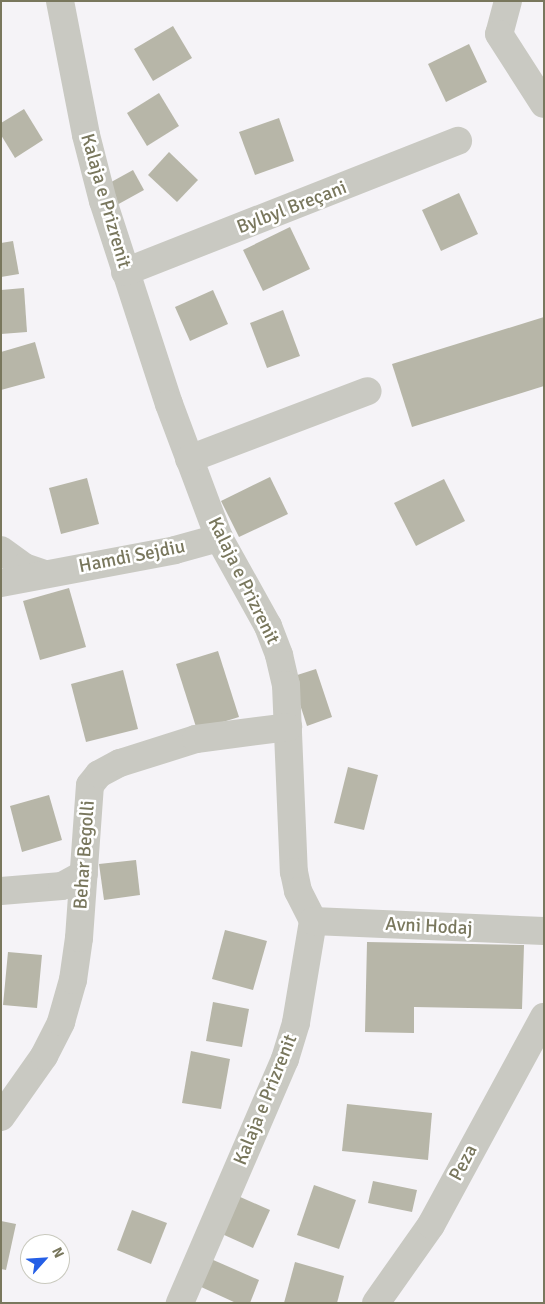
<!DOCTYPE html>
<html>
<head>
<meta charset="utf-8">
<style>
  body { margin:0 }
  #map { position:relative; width:545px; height:1304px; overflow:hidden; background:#f5f3f7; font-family:Signika,sans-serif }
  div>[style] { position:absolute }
  .building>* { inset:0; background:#b7b6a8 }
  .minor>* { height:28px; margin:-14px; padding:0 14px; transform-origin:14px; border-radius:14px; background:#c9c9c2 }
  span { translate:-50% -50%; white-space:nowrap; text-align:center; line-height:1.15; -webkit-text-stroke:5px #fff; paint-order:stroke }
  .street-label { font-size:19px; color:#79775d }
  .frame { position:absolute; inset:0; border:2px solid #79775d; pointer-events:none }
  .north { position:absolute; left:20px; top:1234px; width:50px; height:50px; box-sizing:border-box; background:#fff; border:1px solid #c9c9be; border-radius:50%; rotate:64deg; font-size:14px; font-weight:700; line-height:20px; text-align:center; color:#79775d }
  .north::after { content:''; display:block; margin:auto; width:18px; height:22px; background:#255fe6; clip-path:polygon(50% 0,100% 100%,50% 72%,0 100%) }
</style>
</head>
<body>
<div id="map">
  <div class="building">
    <div style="clip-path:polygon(173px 26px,192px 58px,153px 81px,134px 49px)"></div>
    <div style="clip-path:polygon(469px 44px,487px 82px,446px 102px,428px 64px)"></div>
    <div style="clip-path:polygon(159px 93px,179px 126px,147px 146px,127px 113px)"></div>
    <div style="clip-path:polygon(24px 109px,43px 140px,15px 158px,1px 135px,1px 123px)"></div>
    <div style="clip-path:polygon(279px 118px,294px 161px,255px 175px,239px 132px)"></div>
    <div style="clip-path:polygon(169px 152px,198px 180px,177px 202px,148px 175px)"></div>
    <div style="clip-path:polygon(133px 170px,144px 190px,115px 206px,104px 186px)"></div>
    <div style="clip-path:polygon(459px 193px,478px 234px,441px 251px,422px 210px)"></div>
    <div style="clip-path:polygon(290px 227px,310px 269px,263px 291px,243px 250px)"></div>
    <div style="clip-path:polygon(13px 241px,19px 274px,1px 277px,1px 243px)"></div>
    <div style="clip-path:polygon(24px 288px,27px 332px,1px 334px,1px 290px)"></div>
    <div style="clip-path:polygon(213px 290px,228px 324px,190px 341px,175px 307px)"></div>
    <div style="clip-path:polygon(283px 310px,300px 356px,267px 368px,250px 323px)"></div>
    <div style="clip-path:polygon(544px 317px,544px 386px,412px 427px,392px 364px)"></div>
    <div style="clip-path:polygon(35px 342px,45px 378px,1px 390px,1px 352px)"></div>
    <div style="clip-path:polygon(270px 477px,288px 514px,239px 537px,221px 501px)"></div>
    <div style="clip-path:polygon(87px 478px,99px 524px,61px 534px,49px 488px)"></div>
    <div style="clip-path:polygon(444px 479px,465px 521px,416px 546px,394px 503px)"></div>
    <div style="clip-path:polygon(69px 588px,86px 647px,40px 660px,23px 601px)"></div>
    <div style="clip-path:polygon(218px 651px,239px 717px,197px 730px,176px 664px)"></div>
    <div style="clip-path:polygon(316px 669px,332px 717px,307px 726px,291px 677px)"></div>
    <div style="clip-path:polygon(123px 670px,138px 729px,86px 742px,71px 684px)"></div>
    <div style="clip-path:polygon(348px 767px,378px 775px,364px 830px,334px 823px)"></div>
    <div style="clip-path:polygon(49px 795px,62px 840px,22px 852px,10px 806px)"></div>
    <div style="clip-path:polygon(136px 860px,140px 895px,104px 900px,99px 864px)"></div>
    <div style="clip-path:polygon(225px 930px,267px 941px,253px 990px,212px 979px)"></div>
    <div style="clip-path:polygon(367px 942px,524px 945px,522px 1009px,414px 1007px,414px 1033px,365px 1032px)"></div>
    <div style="clip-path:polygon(8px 952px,42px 955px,37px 1008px,3px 1005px)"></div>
    <div style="clip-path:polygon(213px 1002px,249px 1009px,242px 1047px,206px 1041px)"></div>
    <div style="clip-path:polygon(191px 1051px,230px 1059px,221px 1109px,182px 1103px)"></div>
    <div style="clip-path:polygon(347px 1104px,432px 1113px,428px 1160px,342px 1151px)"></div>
    <div style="clip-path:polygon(373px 1181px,417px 1190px,412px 1212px,368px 1203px)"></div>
    <div style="clip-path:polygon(314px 1185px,356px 1200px,339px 1249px,297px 1235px)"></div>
    <div style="clip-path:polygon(238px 1196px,270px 1210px,253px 1248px,222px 1234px)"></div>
    <div style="clip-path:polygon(132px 1210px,167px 1223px,151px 1264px,117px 1250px)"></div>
    <div style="clip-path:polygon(1px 1221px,16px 1224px,6px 1270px,1px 1269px)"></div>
    <div style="clip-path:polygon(211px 1259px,259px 1280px,250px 1303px,236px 1303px,199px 1286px)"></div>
    <div style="clip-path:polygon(295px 1262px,344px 1276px,337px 1303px,284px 1303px)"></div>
  </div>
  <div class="minor">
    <div style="left:60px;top:1px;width:136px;rotate:79deg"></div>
    <div style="left:86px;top:135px;width:68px;rotate:75.6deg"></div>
    <div style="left:103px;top:201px;width:213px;rotate:72deg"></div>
    <div style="left:169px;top:404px;width:143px;rotate:69.5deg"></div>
    <div style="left:219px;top:538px;width:101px;rotate:60.9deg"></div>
    <div style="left:268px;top:626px;width:31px;rotate:69deg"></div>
    <div style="left:279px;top:655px;width:31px;rotate:77deg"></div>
    <div style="left:286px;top:685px;width:187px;rotate:87.6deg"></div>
    <div style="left:294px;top:872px;width:19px;rotate:78deg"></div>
    <div style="left:298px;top:891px;width:34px;rotate:63deg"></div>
    <div style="left:313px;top:921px;width:103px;rotate:99.5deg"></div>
    <div style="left:296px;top:1023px;width:38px;rotate:107deg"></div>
    <div style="left:285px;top:1059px;width:266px;rotate:113.3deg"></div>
    <div style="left:508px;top:1px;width:34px;rotate:105deg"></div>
    <div style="left:499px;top:34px;width:83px;rotate:57.3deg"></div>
    <div style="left:125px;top:272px;width:358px;rotate:-21.5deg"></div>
    <div style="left:189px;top:459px;width:191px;rotate:-20.8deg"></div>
    <div style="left:1px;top:550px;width:29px;rotate:36deg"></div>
    <div style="left:24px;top:567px;width:21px;rotate:19deg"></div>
    <div style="left:1px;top:583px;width:177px;rotate:-10.7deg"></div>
    <div style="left:175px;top:550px;width:46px;rotate:-15.3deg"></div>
    <div style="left:1px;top:891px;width:61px;rotate:-4.7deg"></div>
    <div style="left:62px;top:886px;width:25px;rotate:-29deg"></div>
    <div style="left:313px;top:921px;width:231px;rotate:2.5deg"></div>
    <div style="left:1px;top:1117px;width:75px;rotate:-54.8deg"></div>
    <div style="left:44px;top:1056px;width:38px;rotate:-63deg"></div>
    <div style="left:61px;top:1022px;width:44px;rotate:-74.1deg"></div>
    <div style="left:73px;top:980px;width:42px;rotate:-81.9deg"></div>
    <div style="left:79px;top:938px;width:153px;rotate:-85.9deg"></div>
    <div style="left:90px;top:785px;width:14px;rotate:-51deg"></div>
    <div style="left:99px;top:774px;width:24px;rotate:-28deg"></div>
    <div style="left:120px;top:763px;width:80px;rotate:-17.5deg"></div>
    <div style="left:196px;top:739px;width:93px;rotate:-7.4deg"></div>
    <div style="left:376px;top:1303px;width:95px;rotate:-54.8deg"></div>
    <div style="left:431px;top:1225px;width:237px;rotate:-61.5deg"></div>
  </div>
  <div class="street-label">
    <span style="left:105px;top:201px;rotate:74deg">Kalaja e Prizrenit</span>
    <span style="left:292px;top:208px;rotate:-21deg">Bylbyl Breçani</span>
    <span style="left:132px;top:557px;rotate:-11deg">Hamdi Sejdiu</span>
    <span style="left:243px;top:581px;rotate:64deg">Kalaja e Prizrenit</span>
    <span style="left:85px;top:855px;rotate:-86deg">Behar Begolli</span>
    <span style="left:429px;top:927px;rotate:3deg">Avni Hodaj</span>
    <span style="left:266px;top:1100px;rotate:-68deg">Kalaja e Prizrenit</span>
    <span style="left:464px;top:1163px;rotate:-62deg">Peza</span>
  </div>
  <div class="frame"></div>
  <div class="north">N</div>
</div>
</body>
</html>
